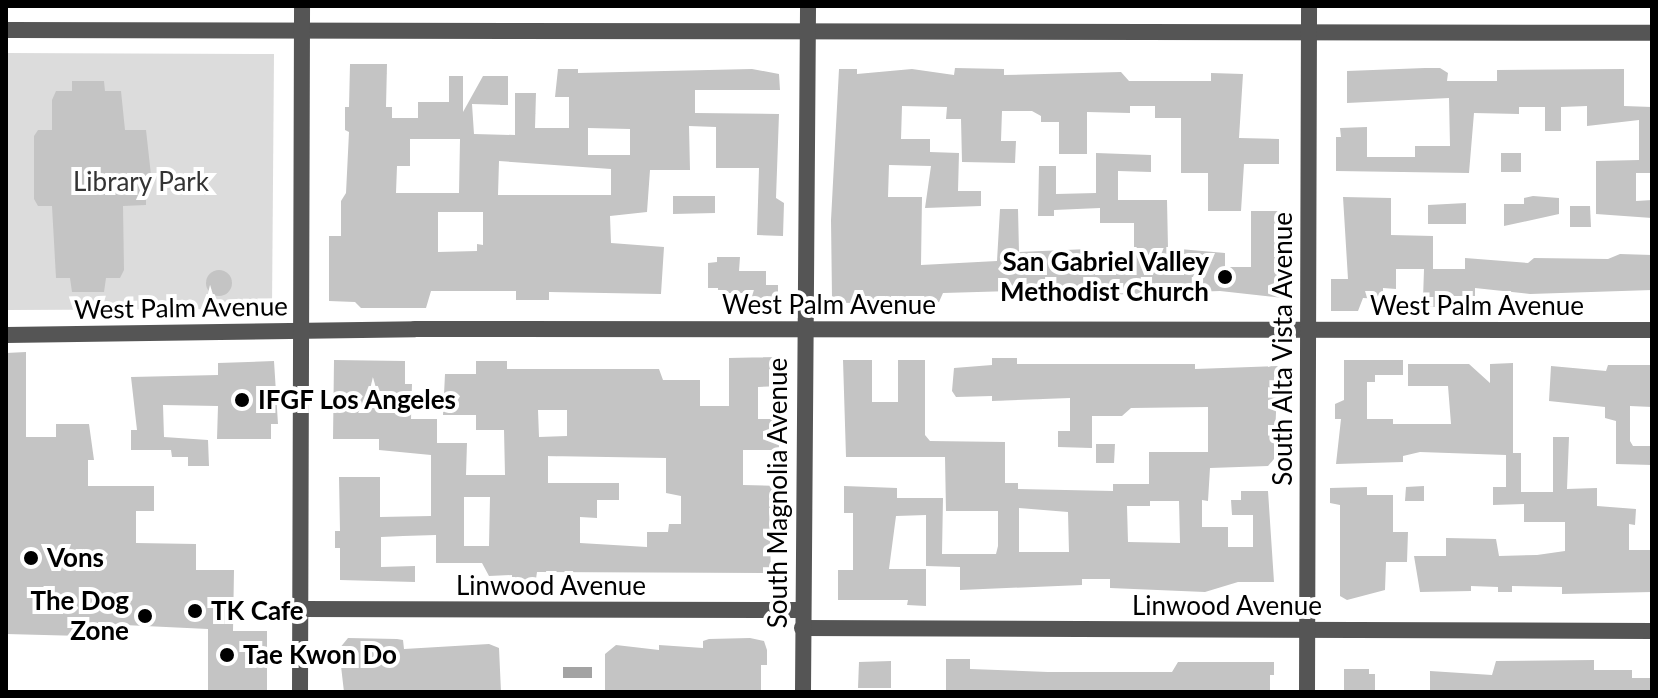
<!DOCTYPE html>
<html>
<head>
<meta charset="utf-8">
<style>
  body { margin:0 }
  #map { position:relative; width:1658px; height:698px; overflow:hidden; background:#fff; font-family:Lato,sans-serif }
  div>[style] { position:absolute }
  .green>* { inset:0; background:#dcdcdc }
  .water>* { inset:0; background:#a3a3a3 }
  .building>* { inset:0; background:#c4c4c4 }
  .round { border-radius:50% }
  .street>* { height:16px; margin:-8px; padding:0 8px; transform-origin:8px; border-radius:8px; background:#555 }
  .dots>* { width:22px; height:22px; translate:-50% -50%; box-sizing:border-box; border:4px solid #fff; border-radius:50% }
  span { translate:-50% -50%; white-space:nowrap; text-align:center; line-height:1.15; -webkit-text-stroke:8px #fff; paint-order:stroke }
  .park-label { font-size:26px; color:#333 }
  .poi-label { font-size:26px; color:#000; font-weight:700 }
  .right { translate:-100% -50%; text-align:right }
  .left { translate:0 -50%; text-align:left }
  .street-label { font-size:26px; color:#000 }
  .frame { position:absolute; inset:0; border:8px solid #000; pointer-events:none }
</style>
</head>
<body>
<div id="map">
  <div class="green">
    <div style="clip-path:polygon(6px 53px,274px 54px,272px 309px,6px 310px)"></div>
  </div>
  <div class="water">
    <div style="clip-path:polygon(563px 667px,592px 667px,592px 678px,563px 678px)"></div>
  </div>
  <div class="building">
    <div style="clip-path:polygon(evenodd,350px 64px,387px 64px,386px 107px,392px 107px,392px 118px,418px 118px,418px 102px,449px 102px,449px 76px,463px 76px,463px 112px,483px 76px,508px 76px,508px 105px,472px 104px,474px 134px,515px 135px,515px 93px,536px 93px,535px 128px,569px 128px,569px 97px,555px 97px,558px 69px,578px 69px,578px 73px,752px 69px,779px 74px,780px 90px,695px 90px,695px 113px,779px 114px,776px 198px,784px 203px,783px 236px,757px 235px,759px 168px,716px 168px,716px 127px,689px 126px,690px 170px,650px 170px,647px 212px,610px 216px,611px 243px,664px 247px,661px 294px,549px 292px,549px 300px,516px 300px,516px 291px,431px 291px,426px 308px,361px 308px,355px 302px,329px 301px,329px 236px,341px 236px,341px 201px,346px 193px,349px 132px,345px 130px,345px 107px,349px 107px,350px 64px,588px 128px,630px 129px,630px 155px,588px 155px,588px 128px,350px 64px,410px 139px,460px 139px,459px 193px,396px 193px,397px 166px,410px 166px,410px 139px,350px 64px,499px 161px,611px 169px,611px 195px,498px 195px,499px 161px,350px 64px,438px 212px,483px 212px,483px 245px,477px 244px,477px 251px,438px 252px,438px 212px)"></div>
    <div style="clip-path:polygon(955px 68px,1004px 69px,1004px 75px,1121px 72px,1129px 81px,1211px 81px,1211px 73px,1243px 74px,1239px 138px,1279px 139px,1279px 164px,1244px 164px,1241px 211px,1208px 211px,1208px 173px,1181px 173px,1181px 118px,1155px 118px,1155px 106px,1130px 106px,1130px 113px,1087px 112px,1087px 154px,1059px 154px,1059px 122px,1041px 122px,1041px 116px,1032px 111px,1002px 111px,1001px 141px,1016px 141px,1015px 163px,962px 162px,961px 119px,946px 119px,947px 107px,902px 106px,901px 139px,930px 139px,930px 152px,959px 153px,958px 191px,981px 191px,981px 206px,925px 208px,931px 166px,889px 165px,888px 197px,922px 197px,921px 265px,997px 261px,1000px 209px,1018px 209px,1019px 252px,1088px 249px,1088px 263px,1134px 263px,1134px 223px,1100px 223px,1100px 208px,1054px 210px,1054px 216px,1038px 216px,1039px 166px,1056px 166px,1056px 194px,1096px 193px,1096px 153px,1151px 155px,1151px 172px,1118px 171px,1118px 200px,1167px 200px,1168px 248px,1225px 253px,1225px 267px,1251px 267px,1251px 211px,1283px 211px,1283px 298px,1220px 291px,1070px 296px,1070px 291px,1012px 291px,943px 293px,939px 302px,837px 303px,832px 298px,831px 220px,839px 69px,857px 69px,857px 74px,912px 69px,954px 75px)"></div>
    <div style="clip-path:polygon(1425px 68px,1440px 68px,1448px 73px,1447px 81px,1497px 81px,1497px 70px,1624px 69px,1624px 106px,1652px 107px,1652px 173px,1636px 173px,1636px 201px,1652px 200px,1652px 218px,1596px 214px,1596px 161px,1639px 160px,1639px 120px,1587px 126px,1587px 106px,1561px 107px,1561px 131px,1545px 131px,1545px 107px,1519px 107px,1519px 114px,1474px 113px,1469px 173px,1336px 171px,1336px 137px,1341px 137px,1340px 128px,1367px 127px,1367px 157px,1415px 157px,1415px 146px,1450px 146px,1449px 98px,1347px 103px,1347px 71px)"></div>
    <div style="clip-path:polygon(72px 81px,104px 81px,105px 91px,121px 91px,125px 130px,146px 130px,151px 175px,146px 175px,146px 205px,123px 206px,124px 270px,120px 278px,106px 278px,104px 292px,72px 292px,70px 278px,56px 278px,52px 206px,38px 206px,34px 199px,34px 136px,38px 130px,52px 130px,52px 100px,56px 91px,72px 91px)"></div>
    <div style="clip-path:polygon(1501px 153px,1521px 153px,1521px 172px,1501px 172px)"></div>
    <div style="clip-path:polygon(673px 196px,715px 196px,715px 213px,673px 214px)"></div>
    <div style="clip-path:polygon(1533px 196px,1559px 198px,1559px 214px,1504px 226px,1504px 204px,1524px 204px,1524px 198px)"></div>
    <div style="clip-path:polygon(1343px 197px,1391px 198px,1391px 235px,1433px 236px,1433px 269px,1396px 269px,1396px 289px,1383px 288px,1383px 299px,1363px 298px,1358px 311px,1331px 311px,1331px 279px,1348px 279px)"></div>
    <div style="clip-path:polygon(1466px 203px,1466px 224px,1428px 224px,1428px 205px)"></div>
    <div style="clip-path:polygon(1570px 206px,1590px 206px,1591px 227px,1570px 227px)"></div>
    <div style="clip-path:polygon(1620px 254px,1652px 255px,1652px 290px,1530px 294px,1475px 288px,1475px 296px,1447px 296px,1447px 307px,1430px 307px,1430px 299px,1423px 299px,1424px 269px,1465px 269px,1465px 258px,1528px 263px,1534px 258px,1608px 259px)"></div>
    <div style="clip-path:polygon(717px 257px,740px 257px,739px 271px,766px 271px,766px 285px,778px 285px,778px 301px,748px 301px,748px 293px,718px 293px,718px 288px,708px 288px,708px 263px,717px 262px)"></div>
    <div class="round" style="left:206px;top:270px;width:26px;height:26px"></div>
    <div style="clip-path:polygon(26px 352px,26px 437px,56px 437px,56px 424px,89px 424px,94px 460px,88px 460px,88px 486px,154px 486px,154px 511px,136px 511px,136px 543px,196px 544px,196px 570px,234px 570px,233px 631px,267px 631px,267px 692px,208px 690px,208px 629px,82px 623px,82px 636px,6px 634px,6px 353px)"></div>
    <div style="clip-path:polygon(evenodd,781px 357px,781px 386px,758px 387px,758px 419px,779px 419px,779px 450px,743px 450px,743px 485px,782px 486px,782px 508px,769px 508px,771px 573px,537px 572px,536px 579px,512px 580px,512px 575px,489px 576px,482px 563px,436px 563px,436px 535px,403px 536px,381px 537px,381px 567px,415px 566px,415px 582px,340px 580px,340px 548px,335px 548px,335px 531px,340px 531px,339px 477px,380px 477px,380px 517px,431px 516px,431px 455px,379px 450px,379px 439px,333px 439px,334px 360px,405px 361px,405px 384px,412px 384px,411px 419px,437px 419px,437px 443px,467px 443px,466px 475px,505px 475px,504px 430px,476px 430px,476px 415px,443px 415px,445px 374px,476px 374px,476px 361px,507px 361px,507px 369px,659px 369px,663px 380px,700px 380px,700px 406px,729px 406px,729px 358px,781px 357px,538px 410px,567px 410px,567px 436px,539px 437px,538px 410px,781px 357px,548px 456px,666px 458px,666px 493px,681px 496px,681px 524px,669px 524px,668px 532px,647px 532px,647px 547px,580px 543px,580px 517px,597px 518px,597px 500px,619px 500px,619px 483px,548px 483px,548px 456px,781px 357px,464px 497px,490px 497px,489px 546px,464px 546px,464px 497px)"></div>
    <div style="clip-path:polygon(evenodd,992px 358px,1017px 358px,1017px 364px,1195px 364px,1195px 369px,1278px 366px,1274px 459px,1268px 466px,1210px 468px,1208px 501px,1202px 500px,1202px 527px,1228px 527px,1228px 547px,1253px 547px,1253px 515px,1232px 515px,1231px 500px,1241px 500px,1241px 491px,1268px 491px,1274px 582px,1238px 582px,1205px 592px,1110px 588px,1110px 579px,1082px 579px,1082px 585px,960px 590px,960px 567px,926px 566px,926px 515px,896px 516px,889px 569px,926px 569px,926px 606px,907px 605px,908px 600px,838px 600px,838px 570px,853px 570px,853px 513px,844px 513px,844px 486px,897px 488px,897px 498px,943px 498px,942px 554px,996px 554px,998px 546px,998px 511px,946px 511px,945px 457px,846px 457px,843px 360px,872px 360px,872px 402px,898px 402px,898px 360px,925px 360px,925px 435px,930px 441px,1005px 442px,1005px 483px,1018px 483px,1018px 489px,1113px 491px,1113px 484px,1149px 484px,1149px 452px,1208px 452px,1208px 407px,1131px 408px,1122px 416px,1092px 416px,1092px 448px,1058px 447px,1058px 431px,1070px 431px,1070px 398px,992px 401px,992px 396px,956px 397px,952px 391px,954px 368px,992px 365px,992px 358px,1150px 501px,1179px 501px,1180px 543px,1128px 542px,1127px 506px,1150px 506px,1150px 501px,992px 358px,1019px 508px,1068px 512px,1069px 552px,1019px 552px,1019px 508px)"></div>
    <div style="clip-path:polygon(1344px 360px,1403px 360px,1403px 375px,1375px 375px,1375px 382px,1367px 382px,1367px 419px,1393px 419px,1393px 424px,1451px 424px,1448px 386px,1408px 386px,1408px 364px,1469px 364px,1490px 383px,1490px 364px,1513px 363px,1513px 453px,1521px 453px,1521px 492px,1553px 492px,1553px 437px,1569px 437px,1567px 489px,1597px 488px,1597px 506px,1636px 509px,1635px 525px,1629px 524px,1629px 550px,1652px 550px,1652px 592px,1562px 594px,1562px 587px,1512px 586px,1512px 592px,1498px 592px,1498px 587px,1471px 586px,1471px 591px,1420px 592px,1414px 556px,1446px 556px,1446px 538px,1496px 539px,1499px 556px,1537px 555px,1565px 551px,1565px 522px,1524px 522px,1524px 504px,1493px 505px,1493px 487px,1506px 487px,1506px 455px,1420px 452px,1403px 456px,1403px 462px,1336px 464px,1341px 419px,1335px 419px,1335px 404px,1344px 400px)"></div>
    <div style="clip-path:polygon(274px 361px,278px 424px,271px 424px,271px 439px,217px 439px,218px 406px,163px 405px,164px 437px,208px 440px,209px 466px,188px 466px,188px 457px,172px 457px,171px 450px,131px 450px,131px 430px,137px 430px,131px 377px,218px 375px,218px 363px)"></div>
    <div style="clip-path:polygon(1608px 365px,1652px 365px,1652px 407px,1630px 406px,1630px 441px,1633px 446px,1652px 446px,1652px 465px,1616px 464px,1616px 421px,1605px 418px,1605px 407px,1549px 401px,1551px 366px,1606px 371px)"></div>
    <div style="clip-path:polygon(1096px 444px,1115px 444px,1114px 463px,1096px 463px)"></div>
    <div style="clip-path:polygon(1424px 486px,1424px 501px,1405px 501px,1406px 487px)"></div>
    <div style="clip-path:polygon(1367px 487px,1367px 495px,1393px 495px,1393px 532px,1408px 532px,1407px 562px,1386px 562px,1385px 590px,1347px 600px,1340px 596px,1340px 505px,1330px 503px,1330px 488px)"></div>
    <div style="clip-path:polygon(348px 638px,397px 639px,403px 640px,404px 649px,489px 644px,499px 648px,501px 692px,344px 692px,339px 649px)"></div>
    <div style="clip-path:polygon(750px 638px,764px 641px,767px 650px,767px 665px,761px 665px,761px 692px,605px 692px,605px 654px,616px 645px,659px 650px,659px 645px,703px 648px,703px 641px,709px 639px)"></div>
    <div style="clip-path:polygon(946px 659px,970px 659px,970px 669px,1048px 672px,1172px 672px,1178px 662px,1274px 662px,1274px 675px,1270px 675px,1270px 690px,1233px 692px,946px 692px)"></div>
    <div style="clip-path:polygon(1594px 660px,1594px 670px,1632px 670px,1632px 678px,1652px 678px,1652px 692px,1430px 692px,1430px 671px,1492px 675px,1496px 661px)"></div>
    <div style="clip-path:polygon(891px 661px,891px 688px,858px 688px,859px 662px)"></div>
    <div style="clip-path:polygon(1344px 669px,1369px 669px,1369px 674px,1375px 674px,1375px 692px,1344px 690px)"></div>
  </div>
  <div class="street">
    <div style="left:6px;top:30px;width:1646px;rotate:0.1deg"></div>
    <div style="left:6px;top:335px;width:409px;rotate:-0.8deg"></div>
    <div style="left:415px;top:329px;width:1237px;rotate:0.05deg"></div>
    <div style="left:300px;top:609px;width:502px;rotate:0.11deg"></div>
    <div style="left:802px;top:628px;width:850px;rotate:0.2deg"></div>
    <div style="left:300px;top:692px;width:686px;rotate:-89.83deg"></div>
    <div style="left:803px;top:692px;width:686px;rotate:-89.58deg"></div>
    <div style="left:1307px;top:692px;width:686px;rotate:-89.83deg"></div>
  </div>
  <div class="dots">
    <div style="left:1225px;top:277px;background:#000"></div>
    <div style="left:242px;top:400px;background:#000"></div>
    <div style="left:31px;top:558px;background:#000"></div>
    <div style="left:195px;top:611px;background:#000"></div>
    <div style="left:145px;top:616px;background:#000"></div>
    <div style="left:227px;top:655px;background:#000"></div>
  </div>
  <div class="park-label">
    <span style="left:141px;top:182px">Library Park</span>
  </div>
  <div class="poi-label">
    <span class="right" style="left:1209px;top:277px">San Gabriel Valley<br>Methodist Church</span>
    <span class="left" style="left:258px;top:400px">IFGF Los Angeles</span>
    <span class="left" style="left:47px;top:558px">Vons</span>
    <span class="right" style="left:129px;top:616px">The Dog<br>Zone</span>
    <span class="left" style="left:211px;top:611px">TK Cafe</span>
    <span class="left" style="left:243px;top:655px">Tae Kwon Do</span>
  </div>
  <div class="street-label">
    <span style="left:829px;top:305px">West Palm Avenue</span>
    <span style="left:1477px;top:306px">West Palm Avenue</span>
    <span style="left:181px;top:308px;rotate:-1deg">West Palm Avenue</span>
    <span style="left:1283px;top:349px;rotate:-90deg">South Alta Vista Avenue</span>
    <span style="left:778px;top:493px;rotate:-90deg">South Magnolia Avenue</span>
    <span style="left:551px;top:586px">Linwood Avenue</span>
    <span style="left:1227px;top:606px">Linwood Avenue</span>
  </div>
  <div class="frame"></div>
</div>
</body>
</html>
